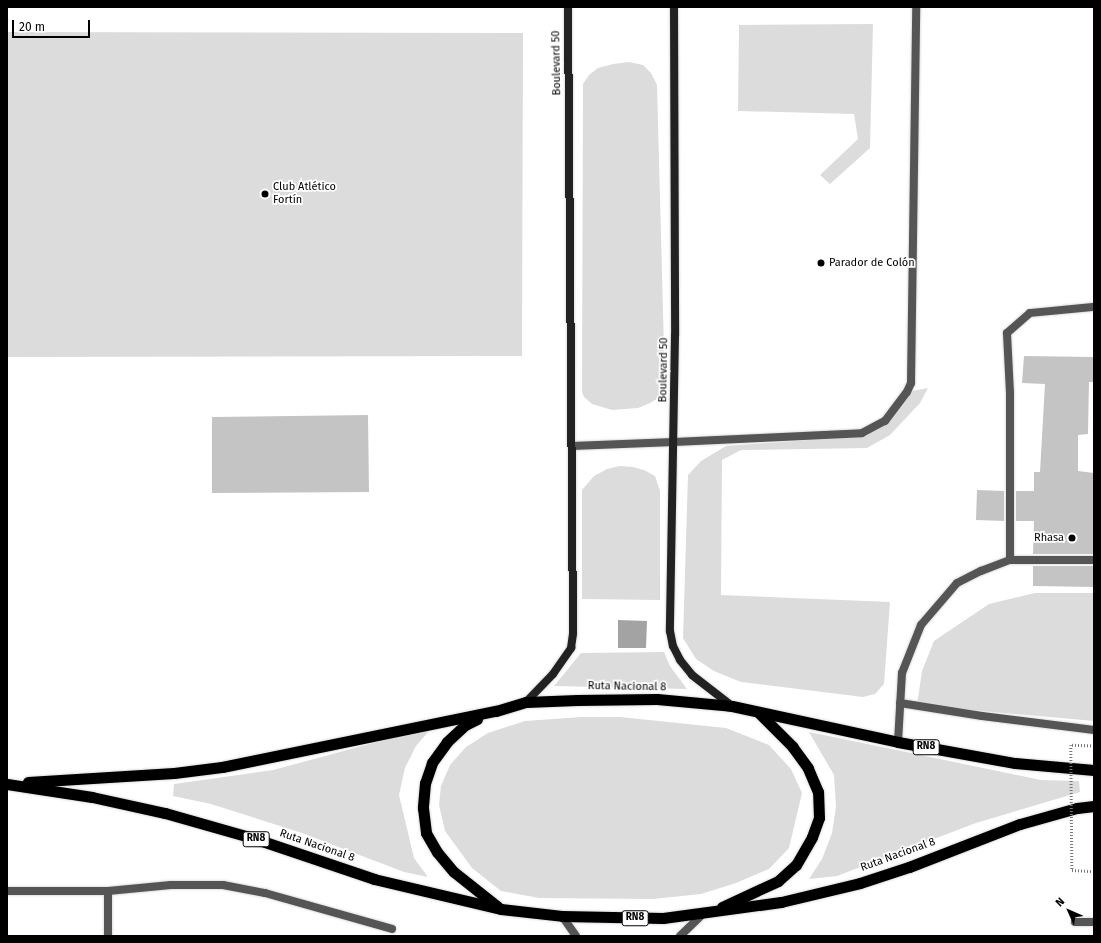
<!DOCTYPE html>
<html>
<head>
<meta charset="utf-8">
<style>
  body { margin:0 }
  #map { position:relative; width:1101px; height:943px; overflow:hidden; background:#fff; font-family:"Fira Sans",sans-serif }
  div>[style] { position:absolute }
  .green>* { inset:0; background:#dcdcdc }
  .water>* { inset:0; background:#a3a3a3 }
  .building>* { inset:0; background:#c4c4c4 }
  .roads { filter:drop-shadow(0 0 1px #dbdbdb) drop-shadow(0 0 1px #dbdbdb) }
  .service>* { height:8px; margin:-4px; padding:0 4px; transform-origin:4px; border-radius:4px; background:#555 }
  .minor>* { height:8px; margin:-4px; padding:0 4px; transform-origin:4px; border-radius:4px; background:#555 }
  .secondary>* { height:8px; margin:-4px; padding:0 4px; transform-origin:4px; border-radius:4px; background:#222 }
  .trunk>* { height:11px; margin:-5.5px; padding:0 5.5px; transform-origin:5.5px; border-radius:5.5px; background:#000 }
  .path-bridge>* { height:2.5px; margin-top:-1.25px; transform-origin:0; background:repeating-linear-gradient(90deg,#777 0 1px,transparent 0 3px) }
  .dots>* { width:11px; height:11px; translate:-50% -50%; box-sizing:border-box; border:2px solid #fff; border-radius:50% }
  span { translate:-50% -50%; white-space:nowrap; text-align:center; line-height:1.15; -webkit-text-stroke:3.5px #fff; paint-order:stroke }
  .shield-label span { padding:1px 3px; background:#fff; border:1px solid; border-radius:3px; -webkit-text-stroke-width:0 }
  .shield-label { font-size:10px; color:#000; font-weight:700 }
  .street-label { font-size:11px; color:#000 }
  .poi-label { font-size:11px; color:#000 }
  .left { translate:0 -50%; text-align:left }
  .right { translate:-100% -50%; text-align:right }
  .frame { position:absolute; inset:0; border:8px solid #000; pointer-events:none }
  .north { position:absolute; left:1049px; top:891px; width:40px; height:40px; -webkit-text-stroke:3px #fff; paint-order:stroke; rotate:315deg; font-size:11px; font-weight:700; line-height:16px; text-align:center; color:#000 }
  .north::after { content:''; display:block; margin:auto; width:14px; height:18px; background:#000; clip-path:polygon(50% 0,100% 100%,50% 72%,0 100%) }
  .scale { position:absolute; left:12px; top:20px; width:78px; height:18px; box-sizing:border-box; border:2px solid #000; border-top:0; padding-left:5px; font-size:12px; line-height:14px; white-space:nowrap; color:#000; -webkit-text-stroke:3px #fff; paint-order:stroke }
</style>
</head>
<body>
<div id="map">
  <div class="green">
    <div style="clip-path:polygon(873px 24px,870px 148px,830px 184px,820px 175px,858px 139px,854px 114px,738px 111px,739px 25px)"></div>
    <div style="clip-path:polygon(7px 32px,523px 33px,522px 356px,7px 357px)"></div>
    <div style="clip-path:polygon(629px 62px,643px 65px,651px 73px,657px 85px,665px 386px,660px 397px,650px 403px,638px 408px,612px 410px,592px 404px,584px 397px,582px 392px,583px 84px,589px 75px,598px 68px,613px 64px)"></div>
    <div style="clip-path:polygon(928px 388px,920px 403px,890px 435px,867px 448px,741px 450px,722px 460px,721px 595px,890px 602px,884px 684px,875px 694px,863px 697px,741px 682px,714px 671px,696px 659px,683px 638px,688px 475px,701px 461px,726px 446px,866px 436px,889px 419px,912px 391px)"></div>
    <div style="clip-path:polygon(620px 466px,633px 467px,644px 470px,655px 476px,660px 491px,660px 600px,582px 599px,582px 490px,594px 476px,607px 469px)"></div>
    <div style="clip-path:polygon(1035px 593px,1094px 593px,1094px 721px,917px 705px,922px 671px,934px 641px,989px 604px)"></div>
    <div style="clip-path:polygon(664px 652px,670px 666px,687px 689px,554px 686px,581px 653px)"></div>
    <div style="clip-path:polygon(582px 717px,620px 717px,726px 728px,769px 745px,791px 769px,802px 793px,789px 848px,769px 869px,736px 883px,701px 894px,653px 899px,539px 898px,501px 891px,472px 868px,445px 831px,439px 805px,441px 786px,450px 765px,466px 747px,488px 733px,525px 721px)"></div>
    <div style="clip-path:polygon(429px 731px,416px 746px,405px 768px,399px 795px,414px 858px,428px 877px,404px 872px,302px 833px,252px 817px,211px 804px,173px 796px,174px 784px,273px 770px,392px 738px)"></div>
    <div style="clip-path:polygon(809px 732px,1041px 780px,1079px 781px,1080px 792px,976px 823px,837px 876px,809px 879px,822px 859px,832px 833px,836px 807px,834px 775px)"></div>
  </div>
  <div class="water">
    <div style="clip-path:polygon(618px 620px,647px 621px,646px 648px,618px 648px)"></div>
  </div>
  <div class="building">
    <div style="clip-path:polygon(1024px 356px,1094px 357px,1094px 382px,1089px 382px,1088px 434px,1078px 435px,1078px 471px,1094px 473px,1094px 554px,1033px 554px,1034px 521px,1016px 521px,1016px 491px,1034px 491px,1034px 472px,1040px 472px,1045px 384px,1022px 383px)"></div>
    <div style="clip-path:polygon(368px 415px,369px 492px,212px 493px,212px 417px)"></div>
    <div style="clip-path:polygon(977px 490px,1004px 491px,1004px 521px,976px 520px)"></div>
    <div style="clip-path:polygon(1033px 566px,1094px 566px,1094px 587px,1033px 586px)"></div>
  </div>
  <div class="roads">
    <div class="service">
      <div style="left:674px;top:442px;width:188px;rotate:-2.7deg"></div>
      <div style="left:862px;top:433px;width:26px;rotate:-28deg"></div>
      <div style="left:885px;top:421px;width:36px;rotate:-53deg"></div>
      <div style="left:907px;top:392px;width:10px;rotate:-66deg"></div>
      <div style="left:911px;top:383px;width:376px;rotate:-89.2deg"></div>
      <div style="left:1010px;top:560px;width:167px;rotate:-90deg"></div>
      <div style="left:1010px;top:393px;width:60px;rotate:-92.9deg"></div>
      <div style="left:1007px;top:333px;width:30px;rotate:-41deg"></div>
      <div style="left:1030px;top:313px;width:64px;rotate:-5.4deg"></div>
      <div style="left:900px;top:703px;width:83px;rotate:9deg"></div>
      <div style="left:982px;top:716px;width:113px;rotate:7.1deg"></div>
      <div style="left:898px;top:742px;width:69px;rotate:-86.7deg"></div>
      <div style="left:902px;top:673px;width:52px;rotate:-68.4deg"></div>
      <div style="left:921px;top:625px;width:55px;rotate:-49.4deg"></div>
      <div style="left:957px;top:583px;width:27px;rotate:-27deg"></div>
      <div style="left:981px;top:571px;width:31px;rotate:-21deg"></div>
      <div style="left:1010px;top:560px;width:84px"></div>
      <div style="left:1075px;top:922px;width:19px"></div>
    </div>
    <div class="minor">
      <div style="left:572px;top:446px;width:102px;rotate:-2.2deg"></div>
      <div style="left:7px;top:891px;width:101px"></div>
      <div style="left:108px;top:891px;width:63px;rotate:-5.4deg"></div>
      <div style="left:171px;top:885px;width:52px"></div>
      <div style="left:223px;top:885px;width:43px;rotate:10.8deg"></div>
      <div style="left:265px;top:893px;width:132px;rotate:15.8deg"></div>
      <div style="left:562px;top:916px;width:24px;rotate:55deg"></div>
      <div style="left:108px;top:936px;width:45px;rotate:-90deg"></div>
      <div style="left:680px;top:936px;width:32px;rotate:-44deg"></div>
    </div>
    <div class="secondary">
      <div style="left:674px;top:7px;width:328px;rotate:89.8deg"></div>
      <div style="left:675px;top:335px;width:296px;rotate:91deg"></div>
      <div style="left:670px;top:631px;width:15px;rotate:79deg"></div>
      <div style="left:673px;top:646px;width:16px;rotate:63deg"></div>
      <div style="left:680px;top:660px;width:19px;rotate:51deg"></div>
      <div style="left:692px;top:675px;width:51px;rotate:37.8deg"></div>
      <div style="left:526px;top:702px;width:39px;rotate:-46deg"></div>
      <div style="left:553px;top:674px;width:32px;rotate:-55deg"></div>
      <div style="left:571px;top:648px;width:15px;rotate:-82deg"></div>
      <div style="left:573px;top:633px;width:626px;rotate:-90.46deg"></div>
    </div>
    <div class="trunk">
      <div style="left:477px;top:719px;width:13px;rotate:153deg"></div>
      <div style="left:465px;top:725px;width:25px;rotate:137deg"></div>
      <div style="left:447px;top:742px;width:26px;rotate:126deg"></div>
      <div style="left:432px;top:763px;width:21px;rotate:109deg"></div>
      <div style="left:425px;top:783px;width:25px;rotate:95deg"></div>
      <div style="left:423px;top:808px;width:25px;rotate:83deg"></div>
      <div style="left:426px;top:833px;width:22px;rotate:60deg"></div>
      <div style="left:437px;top:852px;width:26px;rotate:50deg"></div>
      <div style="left:454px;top:872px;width:56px;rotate:38.5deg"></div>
      <div style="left:28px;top:782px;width:146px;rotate:-3.5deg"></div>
      <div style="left:174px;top:773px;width:48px;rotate:-7.1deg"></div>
      <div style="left:222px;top:767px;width:280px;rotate:-11.6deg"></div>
      <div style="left:496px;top:711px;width:31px;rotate:-17deg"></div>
      <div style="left:526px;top:702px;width:51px;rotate:-2.2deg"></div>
      <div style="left:577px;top:700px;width:80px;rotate:-0.7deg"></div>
      <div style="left:657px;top:699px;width:75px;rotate:5.3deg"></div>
      <div style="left:732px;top:706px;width:170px;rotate:12.2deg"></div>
      <div style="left:898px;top:742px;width:119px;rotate:10.2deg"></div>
      <div style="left:1015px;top:763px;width:79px;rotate:5.1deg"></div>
      <div style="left:7px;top:784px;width:86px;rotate:8.7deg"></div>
      <div style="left:92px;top:797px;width:75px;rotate:12.4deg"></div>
      <div style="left:165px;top:813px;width:95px;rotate:15.9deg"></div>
      <div style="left:256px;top:839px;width:125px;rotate:18.7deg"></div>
      <div style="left:374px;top:879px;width:130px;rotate:13.3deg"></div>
      <div style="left:501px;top:909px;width:61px;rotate:6.5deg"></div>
      <div style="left:562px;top:916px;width:101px;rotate:1.1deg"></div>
      <div style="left:663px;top:918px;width:119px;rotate:-7.7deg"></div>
      <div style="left:781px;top:902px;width:81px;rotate:-13.5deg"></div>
      <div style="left:860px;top:883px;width:52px;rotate:-18.1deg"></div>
      <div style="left:909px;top:867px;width:119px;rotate:-21.2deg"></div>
      <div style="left:1020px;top:824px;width:59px;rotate:-15.7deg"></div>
      <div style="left:1077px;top:808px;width:17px;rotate:-7deg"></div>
      <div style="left:722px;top:907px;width:62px;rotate:-24.9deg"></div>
      <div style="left:778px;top:881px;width:24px;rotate:-42deg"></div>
      <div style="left:796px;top:865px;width:32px;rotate:-60deg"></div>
      <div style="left:812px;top:837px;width:20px;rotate:-70deg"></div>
      <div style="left:819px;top:818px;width:26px;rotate:-92deg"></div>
      <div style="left:818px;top:792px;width:26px;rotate:-113deg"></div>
      <div style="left:808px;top:768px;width:27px;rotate:-126deg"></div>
      <div style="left:792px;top:746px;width:47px;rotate:-135deg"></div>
    </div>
  </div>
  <div class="path-bridge">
    <div style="left:1094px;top:746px;width:23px;rotate:-178deg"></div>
    <div style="left:1071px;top:745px;width:125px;rotate:89.5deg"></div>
    <div style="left:1072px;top:870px;width:22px;rotate:3deg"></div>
  </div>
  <div class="dots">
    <div style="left:265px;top:194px;background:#000"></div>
    <div style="left:821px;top:263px;background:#000"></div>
    <div style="left:1072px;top:538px;background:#000"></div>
  </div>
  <div class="shield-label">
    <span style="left:926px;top:747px">RN8</span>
    <span style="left:256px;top:839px">RN8</span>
    <span style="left:635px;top:918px">RN8</span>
  </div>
  <div class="street-label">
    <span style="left:557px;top:63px;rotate:-91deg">Boulevard 50</span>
    <span style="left:664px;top:370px;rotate:-89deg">Boulevard 50</span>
    <span style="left:627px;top:687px;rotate:1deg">Ruta Nacional 8</span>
    <span style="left:317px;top:846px;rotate:19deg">Ruta Nacional 8</span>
    <span style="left:898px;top:855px;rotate:-20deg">Ruta Nacional 8</span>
  </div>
  <div class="poi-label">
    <span class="left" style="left:273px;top:194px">Club Atlético<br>Fortín</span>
    <span class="left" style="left:829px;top:263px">Parador de Colón</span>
    <span class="right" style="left:1064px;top:538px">Rhasa</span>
  </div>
  <div class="frame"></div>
  <div class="north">N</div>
  <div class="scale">20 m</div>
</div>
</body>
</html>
